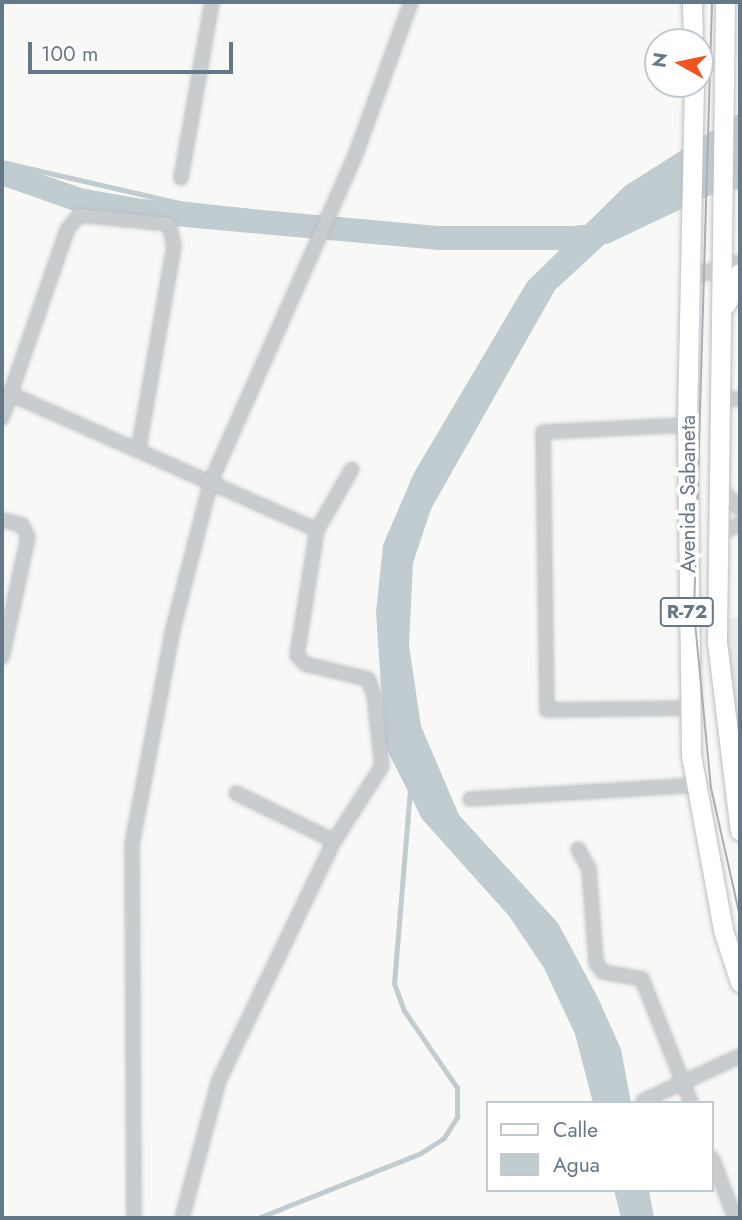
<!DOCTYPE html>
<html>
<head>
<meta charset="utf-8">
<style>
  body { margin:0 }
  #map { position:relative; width:742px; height:1220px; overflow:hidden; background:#f8f9f6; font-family:Jost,sans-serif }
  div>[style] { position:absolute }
  .built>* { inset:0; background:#e9eae9 }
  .water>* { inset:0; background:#c1ccd1 }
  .stream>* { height:4.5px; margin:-2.25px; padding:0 2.25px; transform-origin:2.25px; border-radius:2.25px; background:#c1ccd1 }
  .river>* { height:24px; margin:-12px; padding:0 12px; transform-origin:12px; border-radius:12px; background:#c1ccd1 }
  .roads { filter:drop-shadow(0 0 2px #bbbfc3) drop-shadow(0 0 2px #bbbfc3) }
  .street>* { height:12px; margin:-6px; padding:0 6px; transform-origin:6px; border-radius:6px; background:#c8cccf }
  .primary>* { height:19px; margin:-9.5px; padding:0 9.5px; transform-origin:9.5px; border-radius:9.5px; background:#fff }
  .tram>* { height:2px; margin:-1px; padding:0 1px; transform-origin:1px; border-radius:1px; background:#a8aeb4 }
  span { translate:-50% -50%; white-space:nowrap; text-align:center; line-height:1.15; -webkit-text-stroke:7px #fff; paint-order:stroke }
  .shield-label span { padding:2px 5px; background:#fff; border:2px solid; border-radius:5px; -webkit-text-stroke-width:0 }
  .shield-label { font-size:19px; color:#657889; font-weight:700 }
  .street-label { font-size:21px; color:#657889 }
  .frame { position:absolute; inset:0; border:4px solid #657889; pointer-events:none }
  .legend { position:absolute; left:486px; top:1101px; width:228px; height:91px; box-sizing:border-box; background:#fff; border:2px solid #c1c9d0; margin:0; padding:9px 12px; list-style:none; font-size:21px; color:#657889 }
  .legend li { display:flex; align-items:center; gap:14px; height:35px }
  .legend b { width:35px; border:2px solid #c1c9d0 }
  .north { position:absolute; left:644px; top:28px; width:70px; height:70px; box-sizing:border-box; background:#fff; border:2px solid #c1c9d0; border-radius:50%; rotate:279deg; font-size:19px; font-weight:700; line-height:28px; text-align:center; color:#657889 }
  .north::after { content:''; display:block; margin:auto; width:24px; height:32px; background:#ef541f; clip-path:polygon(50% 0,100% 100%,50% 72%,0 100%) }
  .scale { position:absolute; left:28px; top:42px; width:205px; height:32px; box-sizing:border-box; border:4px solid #657889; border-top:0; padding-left:9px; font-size:21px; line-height:24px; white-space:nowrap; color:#657889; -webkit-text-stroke:5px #fff; paint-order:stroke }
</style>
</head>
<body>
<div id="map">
  <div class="built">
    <div style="clip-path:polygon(740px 617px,740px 775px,722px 620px)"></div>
  </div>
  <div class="water">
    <div style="clip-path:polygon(740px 113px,740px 189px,645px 207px,555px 290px,431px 509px,413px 563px,409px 645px,421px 726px,459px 815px,558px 923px,598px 998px,621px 1049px,631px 1103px,593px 1103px,575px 1034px,544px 968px,509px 916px,422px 819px,385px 746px,376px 612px,383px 545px,414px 473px,527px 282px,625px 186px)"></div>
    <div style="clip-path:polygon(614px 1190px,649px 1190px,654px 1218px,621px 1218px)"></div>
  </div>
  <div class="stream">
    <div style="left:2px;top:162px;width:183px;rotate:13deg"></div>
    <div style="left:180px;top:203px;width:149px;rotate:6.6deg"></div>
    <div style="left:328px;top:220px;width:177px;rotate:4.5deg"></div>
    <div style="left:504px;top:234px;width:79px;rotate:-5.1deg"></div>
    <div style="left:258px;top:1218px;width:175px;rotate:-21.7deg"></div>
    <div style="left:421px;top:1153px;width:27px;rotate:-33deg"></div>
    <div style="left:444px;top:1138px;width:25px;rotate:-58deg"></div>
    <div style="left:457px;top:1117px;width:29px;rotate:-90deg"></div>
    <div style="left:457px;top:1088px;width:93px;rotate:-124.5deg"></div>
    <div style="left:404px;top:1011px;width:29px;rotate:-110deg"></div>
    <div style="left:394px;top:984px;width:194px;rotate:-85.3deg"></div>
  </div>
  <div class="river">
    <div style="left:2px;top:173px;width:82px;rotate:19.3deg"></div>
    <div style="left:79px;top:200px;width:64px;rotate:9.9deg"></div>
    <div style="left:142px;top:211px;width:299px;rotate:5.2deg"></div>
    <div style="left:440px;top:238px;width:152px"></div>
    <div style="left:605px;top:232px;width:149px;rotate:-25.4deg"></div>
  </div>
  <div class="roads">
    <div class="street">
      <div style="left:181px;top:178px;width:179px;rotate:-80deg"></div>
      <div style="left:692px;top:277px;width:50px;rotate:-17.4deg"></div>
      <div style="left:8px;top:393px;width:338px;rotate:23.9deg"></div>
      <div style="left:317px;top:530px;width:127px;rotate:99.1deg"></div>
      <div style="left:297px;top:655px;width:12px;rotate:48deg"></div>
      <div style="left:305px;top:664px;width:65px;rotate:13.4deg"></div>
      <div style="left:368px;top:679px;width:17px;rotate:69deg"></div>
      <div style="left:374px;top:695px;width:71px;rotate:83.6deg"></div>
      <div style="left:382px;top:766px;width:89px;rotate:122.6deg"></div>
      <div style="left:334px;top:841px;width:265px;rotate:115.7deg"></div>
      <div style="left:219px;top:1080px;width:143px;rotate:105deg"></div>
      <div style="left:720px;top:399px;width:20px"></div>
      <div style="left:2px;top:418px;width:199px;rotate:-70.9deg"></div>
      <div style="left:67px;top:230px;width:19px;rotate:-51deg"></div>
      <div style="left:79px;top:215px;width:90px;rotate:5.7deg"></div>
      <div style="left:169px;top:224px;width:23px;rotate:77deg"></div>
      <div style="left:174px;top:246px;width:204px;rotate:99.9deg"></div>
      <div style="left:687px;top:425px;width:144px;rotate:177.2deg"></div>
      <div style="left:543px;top:432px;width:278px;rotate:89.2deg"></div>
      <div style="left:547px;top:710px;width:142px;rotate:-0.8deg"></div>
      <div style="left:720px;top:487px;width:30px;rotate:48deg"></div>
      <div style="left:2px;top:520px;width:21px;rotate:14deg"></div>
      <div style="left:22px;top:525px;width:13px;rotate:63deg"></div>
      <div style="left:28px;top:537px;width:123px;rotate:102.2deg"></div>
      <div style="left:317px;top:530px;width:70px;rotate:-60.2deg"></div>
      <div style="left:719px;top:534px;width:23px;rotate:-25deg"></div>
      <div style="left:236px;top:793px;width:109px;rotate:26.1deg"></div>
      <div style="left:470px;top:799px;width:227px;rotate:-3.5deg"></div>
      <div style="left:578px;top:849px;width:23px;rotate:61deg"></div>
      <div style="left:589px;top:869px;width:94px;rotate:85.7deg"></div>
      <div style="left:596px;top:963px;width:11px;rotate:52deg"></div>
      <div style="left:603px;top:972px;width:40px;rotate:10deg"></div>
      <div style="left:642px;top:979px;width:133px;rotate:68.4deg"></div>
      <div style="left:643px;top:1101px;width:107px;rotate:-24.9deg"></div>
      <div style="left:712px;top:1158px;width:64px;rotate:69deg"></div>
      <div style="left:134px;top:1218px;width:374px;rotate:-90.3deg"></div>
      <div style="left:132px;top:844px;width:219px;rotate:-79.2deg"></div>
      <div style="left:173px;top:629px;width:153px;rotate:-75.6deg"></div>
      <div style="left:211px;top:481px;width:355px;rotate:-66.1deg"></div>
      <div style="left:355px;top:156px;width:164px;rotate:-70deg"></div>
    </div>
    <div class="primary">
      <div style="left:692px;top:2px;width:40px;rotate:88.6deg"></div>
      <div style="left:725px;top:2px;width:640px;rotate:90.72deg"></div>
      <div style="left:717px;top:642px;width:190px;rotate:83.1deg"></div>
      <div style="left:694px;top:84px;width:341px;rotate:91.2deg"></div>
      <div style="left:687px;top:425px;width:330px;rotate:89.3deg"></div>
      <div style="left:691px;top:755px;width:178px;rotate:79.6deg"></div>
      <div style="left:723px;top:930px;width:55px;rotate:71.9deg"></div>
      <div style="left:726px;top:304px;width:34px;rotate:-66deg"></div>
    </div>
  </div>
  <div class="tram">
    <div style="left:712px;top:2px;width:610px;rotate:91.69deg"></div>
    <div style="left:694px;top:612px;width:177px;rotate:84.5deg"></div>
    <div style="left:711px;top:788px;width:132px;rotate:77.3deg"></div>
  </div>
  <div class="shield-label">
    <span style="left:687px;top:612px">R-72</span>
  </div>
  <div class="street-label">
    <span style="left:688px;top:494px;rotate:-90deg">Avenida Sabaneta</span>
  </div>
  <div class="frame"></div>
  <ul class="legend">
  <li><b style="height:9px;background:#fff"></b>Calle</li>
  <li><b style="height:19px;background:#c1ccd1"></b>Agua</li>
  </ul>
  <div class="north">N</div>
  <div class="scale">100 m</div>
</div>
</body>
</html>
